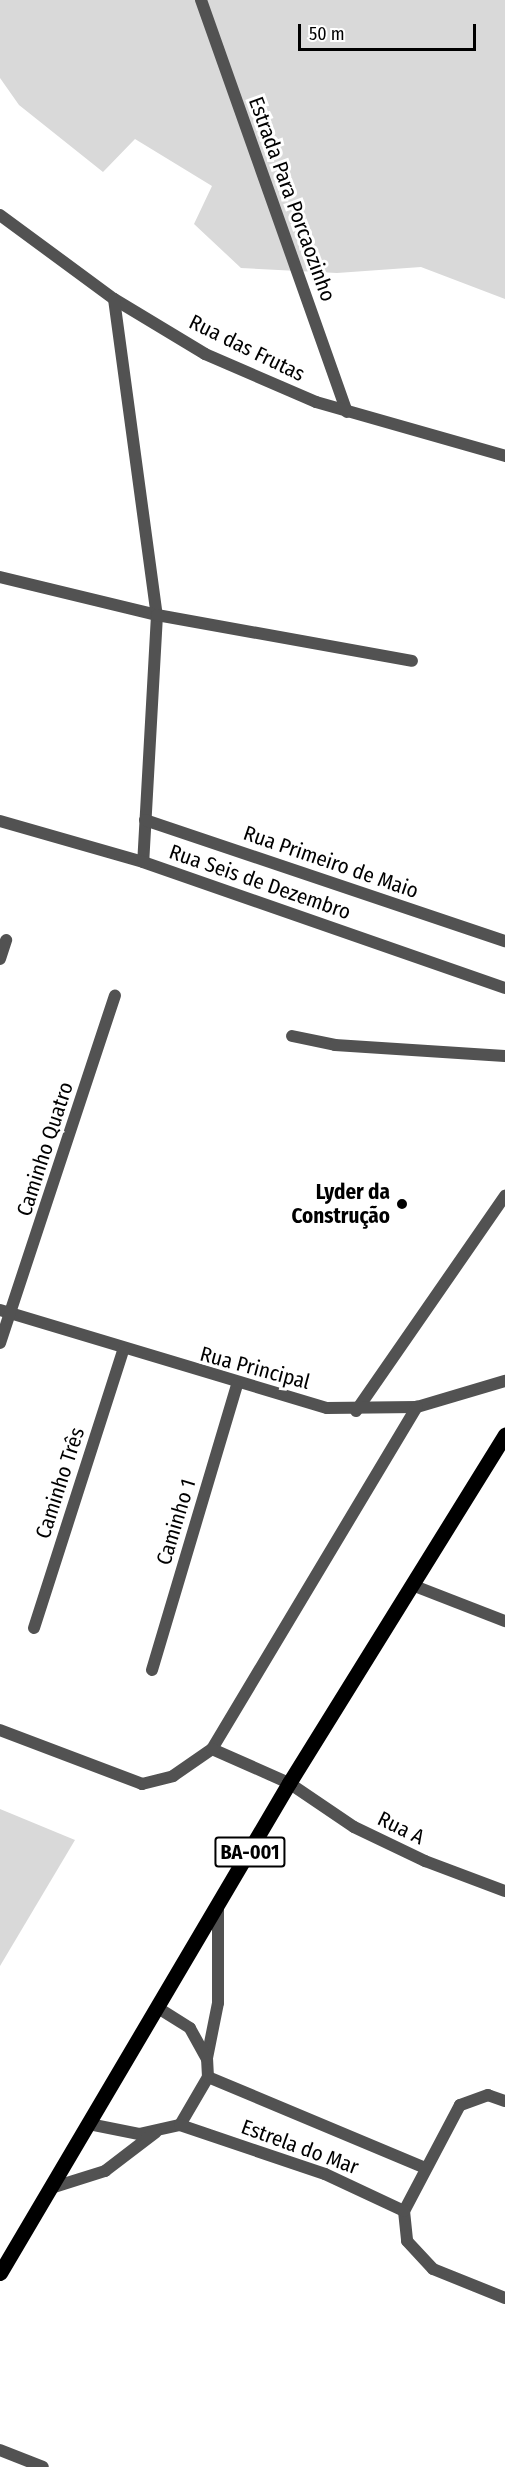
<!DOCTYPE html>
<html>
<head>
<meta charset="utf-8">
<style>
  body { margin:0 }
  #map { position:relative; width:505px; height:2467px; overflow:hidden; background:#fff; font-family:"Fira Sans Condensed",sans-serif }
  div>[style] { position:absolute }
  .green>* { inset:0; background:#d9d9d9 }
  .lane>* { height:12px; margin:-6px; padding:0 6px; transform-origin:6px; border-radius:6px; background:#525252 }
  .street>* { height:12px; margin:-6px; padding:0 6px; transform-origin:6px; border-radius:6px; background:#525252 }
  .primary>* { height:15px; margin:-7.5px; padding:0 7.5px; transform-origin:7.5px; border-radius:7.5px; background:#000 }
  .dots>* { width:16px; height:16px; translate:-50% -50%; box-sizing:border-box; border:3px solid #fff; border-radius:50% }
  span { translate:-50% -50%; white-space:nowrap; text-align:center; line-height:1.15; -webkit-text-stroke:6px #fff; paint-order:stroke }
  .shield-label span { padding:2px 4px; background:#fff; border:2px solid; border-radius:4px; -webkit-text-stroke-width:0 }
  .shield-label { font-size:20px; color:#000; font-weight:700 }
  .street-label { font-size:21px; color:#000 }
  .poi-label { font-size:21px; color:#000; font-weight:700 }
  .right { translate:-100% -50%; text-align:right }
  .scale { position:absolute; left:298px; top:24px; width:178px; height:27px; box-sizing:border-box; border:3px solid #000; border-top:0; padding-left:8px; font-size:18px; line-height:21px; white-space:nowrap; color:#000; -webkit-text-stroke:4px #fff; paint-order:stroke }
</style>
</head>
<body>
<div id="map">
  <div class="green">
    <div style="clip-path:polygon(0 0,505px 0,505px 299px,421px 267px,337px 273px,241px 268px,194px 224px,212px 186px,135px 139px,103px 172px,19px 105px,0 78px)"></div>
    <div style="clip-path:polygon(0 1809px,75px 1840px,0 1966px)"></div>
  </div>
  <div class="lane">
    <div style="left:292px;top:1036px;width:44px;rotate:11.8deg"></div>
    <div style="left:335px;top:1045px;width:170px;rotate:3.7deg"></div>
    <div style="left:356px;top:1411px;width:262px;rotate:-55.3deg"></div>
  </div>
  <div class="street">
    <div style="left:201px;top:0;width:437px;rotate:70.5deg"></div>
    <div style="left:0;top:215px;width:142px;rotate:36.4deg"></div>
    <div style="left:114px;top:299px;width:106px;rotate:31.1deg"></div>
    <div style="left:205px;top:354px;width:121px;rotate:23.4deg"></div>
    <div style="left:316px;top:402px;width:197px;rotate:15.9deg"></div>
    <div style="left:114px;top:299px;width:319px;rotate:82.3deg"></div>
    <div style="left:157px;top:615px;width:247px;rotate:93.2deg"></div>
    <div style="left:0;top:577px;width:162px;rotate:13.6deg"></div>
    <div style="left:157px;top:615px;width:259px;rotate:10.2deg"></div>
    <div style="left:145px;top:820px;width:380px;rotate:18.6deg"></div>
    <div style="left:0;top:821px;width:149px;rotate:16deg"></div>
    <div style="left:143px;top:862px;width:383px;rotate:19.2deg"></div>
    <div style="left:0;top:959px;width:20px;rotate:-72deg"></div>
    <div style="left:0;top:1310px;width:341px;rotate:16.7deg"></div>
    <div style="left:327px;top:1408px;width:90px;rotate:-0.6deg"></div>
    <div style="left:417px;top:1407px;width:92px;rotate:-16.5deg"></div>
    <div style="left:0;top:1343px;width:366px;rotate:-71.7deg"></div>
    <div style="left:412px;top:1585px;width:100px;rotate:21.2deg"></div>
    <div style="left:34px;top:1628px;width:292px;rotate:-72.2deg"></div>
    <div style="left:152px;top:1670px;width:297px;rotate:-73.4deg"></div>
    <div style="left:0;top:1730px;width:152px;rotate:20.8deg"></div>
    <div style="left:142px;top:1784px;width:32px;rotate:-14deg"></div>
    <div style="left:173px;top:1776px;width:47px;rotate:-34.7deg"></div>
    <div style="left:212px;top:1749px;width:399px;rotate:-59.1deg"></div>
    <div style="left:212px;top:1749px;width:84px;rotate:23.8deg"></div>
    <div style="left:289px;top:1783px;width:78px;rotate:34.1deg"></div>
    <div style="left:354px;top:1827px;width:79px;rotate:25.6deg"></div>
    <div style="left:425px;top:1861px;width:85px;rotate:20.6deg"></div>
    <div style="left:207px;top:2058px;width:56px;rotate:-78.7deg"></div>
    <div style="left:218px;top:2003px;width:93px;rotate:-90deg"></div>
    <div style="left:208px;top:2077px;width:233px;rotate:22.7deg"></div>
    <div style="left:505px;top:2101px;width:18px;rotate:-161deg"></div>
    <div style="left:488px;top:2095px;width:30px;rotate:160deg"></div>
    <div style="left:460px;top:2105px;width:120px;rotate:117.8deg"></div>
    <div style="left:404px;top:2211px;width:30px;rotate:84deg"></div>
    <div style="left:407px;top:2241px;width:38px;rotate:47deg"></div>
    <div style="left:433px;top:2269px;width:78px;rotate:21.9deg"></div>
    <div style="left:89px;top:2124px;width:51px;rotate:11.3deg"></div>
    <div style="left:139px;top:2134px;width:42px;rotate:-12.4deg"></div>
    <div style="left:180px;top:2125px;width:56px;rotate:-59.7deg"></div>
    <div style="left:208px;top:2077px;width:18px;rotate:-93deg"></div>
    <div style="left:207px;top:2059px;width:35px;rotate:-119deg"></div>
    <div style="left:190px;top:2028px;width:36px;rotate:-148deg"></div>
    <div style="left:180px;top:2125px;width:153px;rotate:18.7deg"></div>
    <div style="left:325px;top:2174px;width:87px;rotate:25.1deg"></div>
    <div style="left:51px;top:2188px;width:57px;rotate:-17.5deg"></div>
    <div style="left:105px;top:2171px;width:64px;rotate:-37.4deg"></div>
    <div style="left:0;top:2450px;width:46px;rotate:21.6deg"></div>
  </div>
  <div class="primary">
    <div style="left:0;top:2273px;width:569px;rotate:-59.47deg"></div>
    <div style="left:289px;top:1783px;width:410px;rotate:-58.2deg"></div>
  </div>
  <div class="dots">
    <div style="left:402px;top:1204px;background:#000"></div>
  </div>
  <div class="shield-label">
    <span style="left:250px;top:1852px">BA-001</span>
  </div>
  <div class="street-label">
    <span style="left:292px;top:199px;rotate:70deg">Estrada Para Porcaozinho</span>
    <span style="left:247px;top:348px;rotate:26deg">Rua das Frutas</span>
    <span style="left:331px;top:862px;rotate:19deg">Rua Primeiro de Maio</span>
    <span style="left:260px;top:882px;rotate:19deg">Rua Seis de Dezembro</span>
    <span style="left:45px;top:1149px;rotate:-72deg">Caminho Quatro</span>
    <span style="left:255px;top:1368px;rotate:15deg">Rua Principal</span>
    <span style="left:60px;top:1483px;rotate:-72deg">Caminho Três</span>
    <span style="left:176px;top:1522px;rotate:-73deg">Caminho 1</span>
    <span style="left:401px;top:1828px;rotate:26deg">Rua A</span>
    <span style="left:300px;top:2147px;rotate:20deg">Estrela do Mar</span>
  </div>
  <div class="poi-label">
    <span class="right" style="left:390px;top:1204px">Lyder da<br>Construção</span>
  </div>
  <div class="scale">50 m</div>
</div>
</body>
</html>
